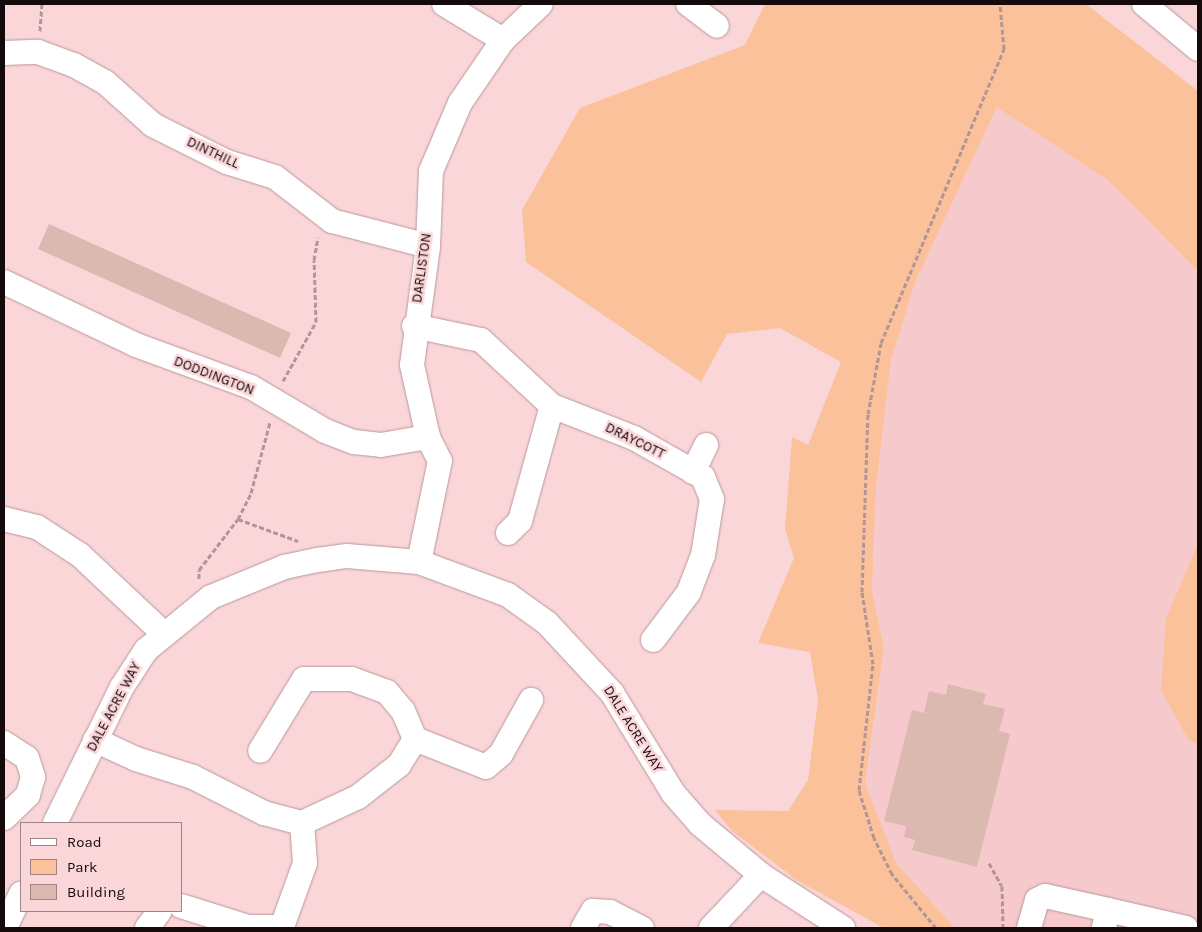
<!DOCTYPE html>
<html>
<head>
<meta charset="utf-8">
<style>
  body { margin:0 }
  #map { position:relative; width:1202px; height:932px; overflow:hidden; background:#fbd6d9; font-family:Karla,sans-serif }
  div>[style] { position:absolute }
  .built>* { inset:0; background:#f6c9cd }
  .green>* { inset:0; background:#fac19a }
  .building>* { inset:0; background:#dbb9b0 }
  .path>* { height:3px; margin-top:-1.5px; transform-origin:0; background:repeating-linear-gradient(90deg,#b29597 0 5px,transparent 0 7.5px) }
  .roads { filter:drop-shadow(0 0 1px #b9979a) drop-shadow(0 0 1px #b9979a) }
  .minor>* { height:24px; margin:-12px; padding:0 12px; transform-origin:12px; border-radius:12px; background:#fff }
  span { translate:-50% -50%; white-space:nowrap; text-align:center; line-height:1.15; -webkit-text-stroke:5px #fbd6d9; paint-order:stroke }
  .street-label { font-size:14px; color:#150a0b }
  .frame { position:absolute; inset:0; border:5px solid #150a0b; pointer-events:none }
  .legend { position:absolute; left:20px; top:822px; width:162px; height:90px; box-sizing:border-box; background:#fbd6d9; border:1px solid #9f8487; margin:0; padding:6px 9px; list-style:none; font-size:15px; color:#150a0b }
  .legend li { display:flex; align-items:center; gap:10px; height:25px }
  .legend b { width:25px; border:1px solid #9f8487 }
</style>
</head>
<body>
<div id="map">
  <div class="built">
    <div style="clip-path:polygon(997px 107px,1198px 161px,1198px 543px,1166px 619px,1188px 739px,1198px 745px,1198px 928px,955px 928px,896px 863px,870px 805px,865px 782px,884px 648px,872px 591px,876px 488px,891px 360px,916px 280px)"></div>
  </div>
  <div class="green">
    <div style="clip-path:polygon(765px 4px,1086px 4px,1198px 91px,1198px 271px,1109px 181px,997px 107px,916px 280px,891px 360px,876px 488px,872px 591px,884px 648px,865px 783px,896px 863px,955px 928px,884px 928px,798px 881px,732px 831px,715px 810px,788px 811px,808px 780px,818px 700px,810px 652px,758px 643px,794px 558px,785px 529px,792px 437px,808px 445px,841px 362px,780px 328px,727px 334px,701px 382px,526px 262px,522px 210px,580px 108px,745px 45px)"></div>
    <div style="clip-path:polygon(1198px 543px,1198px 745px,1188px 739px,1161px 690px,1166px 619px)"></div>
  </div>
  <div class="building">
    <div style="clip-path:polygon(49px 224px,291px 333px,280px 358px,38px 249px)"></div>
    <div style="clip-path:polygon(948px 684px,986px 694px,983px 704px,1005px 709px,999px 731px,1010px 734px,977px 867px,912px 850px,915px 840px,904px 837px,906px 826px,884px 821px,912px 710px,924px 713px,929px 691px,946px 695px)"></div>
  </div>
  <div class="path">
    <div style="left:40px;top:31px;width:27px;rotate:-86deg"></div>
    <div style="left:283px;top:381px;width:68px;rotate:-60.8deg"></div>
    <div style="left:316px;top:322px;width:62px;rotate:-91.8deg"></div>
    <div style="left:314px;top:260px;width:23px;rotate:-80deg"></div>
    <div style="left:238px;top:519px;width:64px;rotate:20.1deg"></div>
    <div style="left:199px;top:579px;width:9px;rotate:-90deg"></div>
    <div style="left:199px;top:570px;width:64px;rotate:-52.6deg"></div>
    <div style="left:238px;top:519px;width:29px;rotate:-63deg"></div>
    <div style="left:251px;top:493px;width:73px;rotate:-75deg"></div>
    <div style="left:989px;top:863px;width:26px;rotate:61deg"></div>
    <div style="left:1002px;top:886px;width:42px;rotate:88.6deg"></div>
    <div style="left:936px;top:928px;width:70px;rotate:-129.2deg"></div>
    <div style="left:892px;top:874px;width:40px;rotate:-116.6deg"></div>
    <div style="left:874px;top:838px;width:50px;rotate:-107.4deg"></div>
    <div style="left:859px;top:790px;width:127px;rotate:-83.7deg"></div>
    <div style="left:873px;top:664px;width:73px;rotate:-98.7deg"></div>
    <div style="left:862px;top:592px;width:178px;rotate:-88.1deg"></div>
    <div style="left:868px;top:414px;width:72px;rotate:-79.6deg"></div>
    <div style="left:881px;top:343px;width:319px;rotate:-67.3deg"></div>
    <div style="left:1004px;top:49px;width:45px;rotate:-95.1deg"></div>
  </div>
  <div class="roads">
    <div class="minor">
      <div style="left:444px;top:4px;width:69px;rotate:31.4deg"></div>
      <div style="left:688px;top:4px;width:36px;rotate:37deg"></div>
      <div style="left:1144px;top:4px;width:70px;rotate:39.8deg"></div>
      <div style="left:4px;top:53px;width:34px;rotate:-2deg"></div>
      <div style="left:38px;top:52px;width:38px;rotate:20deg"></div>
      <div style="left:74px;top:65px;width:35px;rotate:29deg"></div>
      <div style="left:105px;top:82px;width:64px;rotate:41.9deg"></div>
      <div style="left:153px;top:125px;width:83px;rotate:26.6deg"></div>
      <div style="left:227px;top:162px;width:50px;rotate:17.4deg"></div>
      <div style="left:275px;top:177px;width:72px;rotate:37.7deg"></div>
      <div style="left:332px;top:221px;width:99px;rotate:14.6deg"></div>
      <div style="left:4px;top:282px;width:146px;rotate:25.5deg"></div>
      <div style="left:136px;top:345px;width:122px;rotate:20.1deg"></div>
      <div style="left:251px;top:387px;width:86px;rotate:30.7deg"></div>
      <div style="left:325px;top:431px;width:31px;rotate:21deg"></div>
      <div style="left:354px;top:442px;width:27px;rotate:6deg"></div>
      <div style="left:381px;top:445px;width:48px;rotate:-9.7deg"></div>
      <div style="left:414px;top:326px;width:68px;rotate:11.8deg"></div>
      <div style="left:481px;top:340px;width:97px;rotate:42.9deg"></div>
      <div style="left:552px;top:406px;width:88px;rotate:21.3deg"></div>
      <div style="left:634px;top:438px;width:79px;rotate:29.5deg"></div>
      <div style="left:703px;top:477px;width:24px;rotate:68deg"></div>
      <div style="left:712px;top:499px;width:57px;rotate:99.1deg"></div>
      <div style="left:703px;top:555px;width:40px;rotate:111deg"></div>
      <div style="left:689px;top:592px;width:60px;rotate:126.9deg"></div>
      <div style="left:693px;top:472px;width:30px;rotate:-64deg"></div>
      <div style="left:4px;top:519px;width:34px;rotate:14deg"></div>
      <div style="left:37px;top:527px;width:51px;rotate:33.1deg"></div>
      <div style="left:80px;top:555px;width:115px;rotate:43.2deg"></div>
      <div style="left:508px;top:533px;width:17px;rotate:-45deg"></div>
      <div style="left:520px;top:521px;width:119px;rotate:-74.5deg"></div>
      <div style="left:419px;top:562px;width:103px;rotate:-78.3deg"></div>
      <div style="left:440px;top:461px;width:27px;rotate:-117deg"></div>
      <div style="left:428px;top:437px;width:74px;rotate:-102.5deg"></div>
      <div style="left:412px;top:365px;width:120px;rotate:-82.3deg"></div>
      <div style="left:428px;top:246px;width:75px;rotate:-87.7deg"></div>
      <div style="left:431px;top:171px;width:74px;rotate:-66.9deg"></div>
      <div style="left:460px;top:103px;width:76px;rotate:-55.7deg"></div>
      <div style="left:503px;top:40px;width:52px;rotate:-43.5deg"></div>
      <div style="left:415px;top:739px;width:76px;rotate:21.5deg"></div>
      <div style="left:486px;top:767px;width:20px;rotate:-41deg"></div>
      <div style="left:501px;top:754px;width:62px;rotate:-60.9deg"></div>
      <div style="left:95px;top:740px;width:45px;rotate:24.9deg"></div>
      <div style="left:136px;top:759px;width:60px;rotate:17.5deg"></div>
      <div style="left:193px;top:777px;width:80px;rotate:26.9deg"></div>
      <div style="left:264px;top:813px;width:39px;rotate:15deg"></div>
      <div style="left:302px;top:823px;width:62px;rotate:-24.9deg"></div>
      <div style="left:358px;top:797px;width:52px;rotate:-38deg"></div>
      <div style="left:399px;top:765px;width:31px;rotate:-58deg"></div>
      <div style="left:415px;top:739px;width:30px;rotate:-113deg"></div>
      <div style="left:403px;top:711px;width:25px;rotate:-130deg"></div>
      <div style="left:387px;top:692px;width:37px;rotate:-160deg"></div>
      <div style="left:352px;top:679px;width:48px;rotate:180deg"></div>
      <div style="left:304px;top:679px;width:84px;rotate:121.4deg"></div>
      <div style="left:4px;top:743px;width:27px;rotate:33deg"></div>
      <div style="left:27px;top:758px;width:20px;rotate:72deg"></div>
      <div style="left:33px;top:777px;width:19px;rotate:106deg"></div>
      <div style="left:28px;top:795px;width:33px;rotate:136deg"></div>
      <div style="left:55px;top:823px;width:152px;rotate:-63.8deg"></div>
      <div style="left:122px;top:687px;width:44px;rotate:-57deg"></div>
      <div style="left:146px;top:650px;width:84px;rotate:-39.2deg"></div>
      <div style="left:211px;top:597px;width:79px;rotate:-22.3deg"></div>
      <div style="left:284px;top:567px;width:35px;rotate:-12deg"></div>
      <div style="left:318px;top:560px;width:29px;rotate:-8deg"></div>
      <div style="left:347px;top:556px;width:72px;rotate:4.8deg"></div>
      <div style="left:419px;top:562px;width:95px;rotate:20.3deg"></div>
      <div style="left:508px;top:595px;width:48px;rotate:35.7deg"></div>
      <div style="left:547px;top:623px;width:96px;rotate:47.1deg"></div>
      <div style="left:612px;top:693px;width:117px;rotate:58.6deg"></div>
      <div style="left:673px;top:793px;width:41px;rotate:48.9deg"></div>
      <div style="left:700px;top:824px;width:80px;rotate:39.9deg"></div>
      <div style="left:761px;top:875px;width:98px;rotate:32.9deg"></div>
      <div style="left:181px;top:906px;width:70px;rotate:17.4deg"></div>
      <div style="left:248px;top:927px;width:34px"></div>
      <div style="left:282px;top:927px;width:68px;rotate:-70.2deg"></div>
      <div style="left:305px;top:863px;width:40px;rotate:-94.3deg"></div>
      <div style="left:1108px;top:910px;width:80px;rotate:13deg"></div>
      <div style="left:5px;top:928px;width:38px;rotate:-65deg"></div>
      <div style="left:147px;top:928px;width:21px;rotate:-53deg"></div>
      <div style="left:583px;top:928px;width:20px;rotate:-60deg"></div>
      <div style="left:593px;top:911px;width:17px;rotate:3deg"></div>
      <div style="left:610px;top:912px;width:36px;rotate:27deg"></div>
      <div style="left:711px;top:928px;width:73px;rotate:-46.7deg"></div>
      <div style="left:1029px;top:928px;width:29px;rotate:-74deg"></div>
      <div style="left:1037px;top:900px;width:9px;rotate:-27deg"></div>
      <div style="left:1045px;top:896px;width:65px;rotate:12.5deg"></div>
      <div style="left:1108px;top:910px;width:18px;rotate:103deg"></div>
    </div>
  </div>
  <div class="street-label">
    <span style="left:213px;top:153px;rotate:25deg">DINTHILL</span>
    <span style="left:422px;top:268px;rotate:-82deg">DARLISTON</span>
    <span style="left:214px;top:376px;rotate:21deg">DODDINGTON</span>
    <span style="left:635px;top:441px;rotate:26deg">DRAYCOTT</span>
    <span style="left:114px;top:707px;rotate:-62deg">DALE ACRE WAY</span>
    <span style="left:633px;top:729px;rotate:58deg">DALE ACRE WAY</span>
  </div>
  <div class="frame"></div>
  <ul class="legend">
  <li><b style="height:6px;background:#fff"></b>Road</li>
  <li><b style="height:14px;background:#fac19a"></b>Park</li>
  <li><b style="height:14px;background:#dbb9b0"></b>Building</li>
  </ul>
</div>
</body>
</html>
